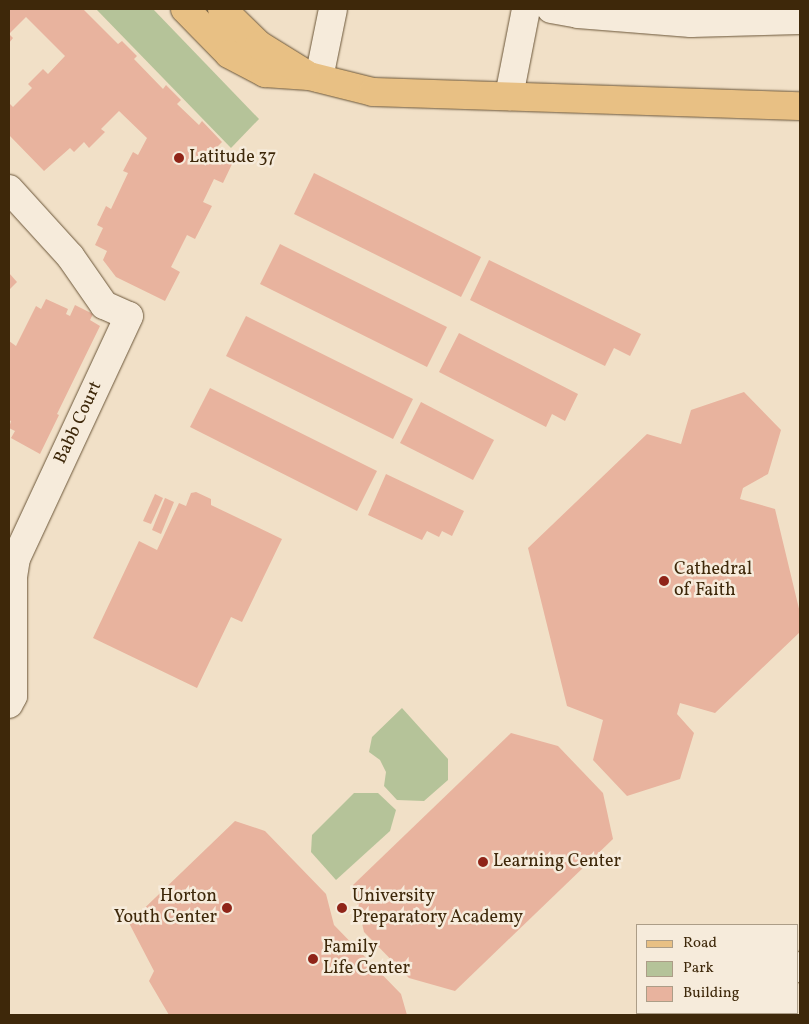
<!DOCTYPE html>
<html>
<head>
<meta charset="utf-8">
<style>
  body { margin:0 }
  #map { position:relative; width:809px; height:1024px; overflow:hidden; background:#f1e0c7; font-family:Vollkorn,serif }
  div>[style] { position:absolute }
  .green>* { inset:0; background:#b5c399 }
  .building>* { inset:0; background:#e8b39e }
  .roads { filter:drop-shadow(0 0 1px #6b5639) drop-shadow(0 0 1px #6b5639) }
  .minor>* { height:28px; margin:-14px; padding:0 14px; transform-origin:14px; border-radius:14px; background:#f6ebdb }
  .major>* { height:28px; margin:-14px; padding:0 14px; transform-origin:14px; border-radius:14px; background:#e8c084 }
  .dots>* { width:14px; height:14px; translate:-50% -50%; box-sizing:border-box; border:2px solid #f6ebdb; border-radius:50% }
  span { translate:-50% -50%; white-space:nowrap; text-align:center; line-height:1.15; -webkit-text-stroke:5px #f6ebdb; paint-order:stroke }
  .poi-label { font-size:18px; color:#3e280a }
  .left { translate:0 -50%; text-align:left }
  .right { translate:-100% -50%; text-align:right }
  .street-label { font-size:18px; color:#3e280a }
  .frame { position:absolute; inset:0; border:10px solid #3e280a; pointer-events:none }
  .legend { position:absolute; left:636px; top:924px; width:162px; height:90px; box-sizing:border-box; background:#f6ebdb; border:1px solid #ac9d87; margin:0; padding:6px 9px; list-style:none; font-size:15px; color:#3e280a }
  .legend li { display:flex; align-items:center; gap:10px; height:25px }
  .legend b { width:25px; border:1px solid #ac9d87 }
</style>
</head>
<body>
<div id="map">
  <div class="green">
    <div style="clip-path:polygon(96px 9px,153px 9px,259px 119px,231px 148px)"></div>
    <div style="clip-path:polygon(402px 708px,448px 759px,448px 780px,424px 801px,397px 800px,384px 786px,386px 772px,380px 760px,369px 752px,372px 737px)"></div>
    <div style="clip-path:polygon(354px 793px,378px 793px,396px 810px,390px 831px,336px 880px,311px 852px,312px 835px)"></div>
  </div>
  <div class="building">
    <div style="clip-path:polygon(9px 9px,85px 9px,84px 10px,118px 44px,122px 41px,137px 56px,134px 59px,163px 89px,166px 85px,181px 100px,177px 104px,199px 125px,202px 121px,222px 142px,217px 147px,233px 162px,223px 183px,214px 179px,203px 202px,212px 206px,195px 239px,187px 235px,171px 267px,180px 272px,165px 301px,116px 277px,103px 260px,107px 251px,95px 245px,103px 228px,97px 225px,106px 206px,111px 209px,128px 173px,123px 171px,133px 152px,138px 155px,147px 138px,119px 111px,101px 129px,105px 132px,89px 148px,84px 142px,74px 152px,70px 148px,44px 171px,9px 135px,9px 103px,13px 107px,32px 88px,28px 84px,43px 69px,48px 74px,65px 56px,26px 17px,9px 34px,13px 38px,9px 43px)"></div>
    <div style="clip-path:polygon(314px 173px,481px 257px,461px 297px,294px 214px)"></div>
    <div style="clip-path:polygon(280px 244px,447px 327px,427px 367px,260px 284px)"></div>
    <div style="clip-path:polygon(489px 260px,641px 334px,630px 356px,614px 348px,605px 366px,470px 300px)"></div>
    <div style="clip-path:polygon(9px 273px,17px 282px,9px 290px)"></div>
    <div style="clip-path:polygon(46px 299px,68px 309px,66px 314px,70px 316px,75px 305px,93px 314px,90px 320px,100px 326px,57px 414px,59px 415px,40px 454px,11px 438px,15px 431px,9px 428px,11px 421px,9px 420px,9px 341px,16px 346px,36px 306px,41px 309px)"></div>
    <div style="clip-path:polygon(246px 316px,413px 399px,393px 439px,226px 356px)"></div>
    <div style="clip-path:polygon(459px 333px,578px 394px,565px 421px,552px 414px,546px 427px,439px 372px)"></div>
    <div style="clip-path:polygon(210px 388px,377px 471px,357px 511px,190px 427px)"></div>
    <div style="clip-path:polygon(744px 392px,781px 430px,768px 474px,743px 488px,740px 499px,775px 509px,800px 613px,800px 632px,715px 713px,680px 703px,677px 714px,694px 733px,680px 779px,627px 796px,593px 760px,603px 720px,567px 706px,528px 548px,647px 434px,681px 444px,691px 410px)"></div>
    <div style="clip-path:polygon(421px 402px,494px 440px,473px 480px,400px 443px)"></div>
    <div style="clip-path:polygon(386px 474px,464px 511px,452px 536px,442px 531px,439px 537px,427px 531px,422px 540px,368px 515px)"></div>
    <div style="clip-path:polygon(196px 492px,211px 499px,211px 505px,282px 539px,242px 622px,231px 617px,197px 688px,93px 638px,139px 541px,157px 550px,179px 503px,186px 506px,191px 493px)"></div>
    <div style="clip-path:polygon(155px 494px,163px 498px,151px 524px,143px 521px)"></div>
    <div style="clip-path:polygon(165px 498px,174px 502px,161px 534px,152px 530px)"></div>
    <div style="clip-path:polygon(511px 733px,558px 746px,603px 793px,613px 839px,455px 991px,409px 978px,364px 932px,353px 885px)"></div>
    <div style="clip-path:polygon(235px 821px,265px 831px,326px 894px,334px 925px,401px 994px,407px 1015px,169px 1015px,149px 981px,154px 971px,129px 923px)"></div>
  </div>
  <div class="roads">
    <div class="minor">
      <div style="left:551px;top:9px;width:27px;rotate:10deg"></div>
      <div style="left:578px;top:14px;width:113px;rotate:4.6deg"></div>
      <div style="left:691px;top:23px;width:109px;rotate:-1.6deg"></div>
      <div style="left:319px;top:78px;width:70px;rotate:-78.5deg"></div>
      <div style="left:509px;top:96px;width:89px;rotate:-78.9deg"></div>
      <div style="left:9px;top:189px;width:91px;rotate:47.7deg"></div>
      <div style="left:70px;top:256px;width:60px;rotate:55.2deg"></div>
      <div style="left:104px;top:305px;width:27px;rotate:24deg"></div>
      <div style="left:129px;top:316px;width:267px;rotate:115deg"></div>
      <div style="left:16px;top:558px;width:20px;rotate:99deg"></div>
      <div style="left:13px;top:578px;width:118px;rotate:90deg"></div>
      <div style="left:13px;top:696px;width:9px;rotate:117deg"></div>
      <div style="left:798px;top:968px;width:3px;rotate:-45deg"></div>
      <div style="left:750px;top:1015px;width:3px;rotate:-45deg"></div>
    </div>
    <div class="major">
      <div style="left:185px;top:9px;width:63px;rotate:45.6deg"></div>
      <div style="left:229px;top:54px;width:41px;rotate:27.8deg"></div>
      <div style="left:265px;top:73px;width:44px;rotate:3.9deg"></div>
      <div style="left:309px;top:76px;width:66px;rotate:14deg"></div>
      <div style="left:373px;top:92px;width:427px;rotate:1.9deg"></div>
      <div style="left:222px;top:9px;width:52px;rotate:44.2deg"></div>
      <div style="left:259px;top:45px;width:55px;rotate:31.7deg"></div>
    </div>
  </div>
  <div class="dots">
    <div style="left:179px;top:158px;background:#8f2418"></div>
    <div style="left:664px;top:581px;background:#8f2418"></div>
    <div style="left:483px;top:862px;background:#8f2418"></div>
    <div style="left:227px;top:908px;background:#8f2418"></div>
    <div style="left:342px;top:908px;background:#8f2418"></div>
    <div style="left:313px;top:959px;background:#8f2418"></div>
  </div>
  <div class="poi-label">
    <span class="left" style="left:189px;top:158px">Latitude 37</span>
    <span class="left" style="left:674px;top:581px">Cathedral<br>of Faith</span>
    <span class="left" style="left:493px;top:862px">Learning Center</span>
    <span class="right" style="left:217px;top:908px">Horton<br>Youth Center</span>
    <span class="left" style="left:352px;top:908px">University<br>Preparatory Academy</span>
    <span class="left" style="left:323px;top:959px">Family<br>Life Center</span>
  </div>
  <div class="street-label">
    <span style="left:79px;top:423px;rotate:-65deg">Babb Court</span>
  </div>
  <div class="frame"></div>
  <ul class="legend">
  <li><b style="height:6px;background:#e8c084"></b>Road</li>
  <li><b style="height:14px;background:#b5c399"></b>Park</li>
  <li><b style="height:14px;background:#e8b39e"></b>Building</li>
  </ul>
</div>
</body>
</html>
